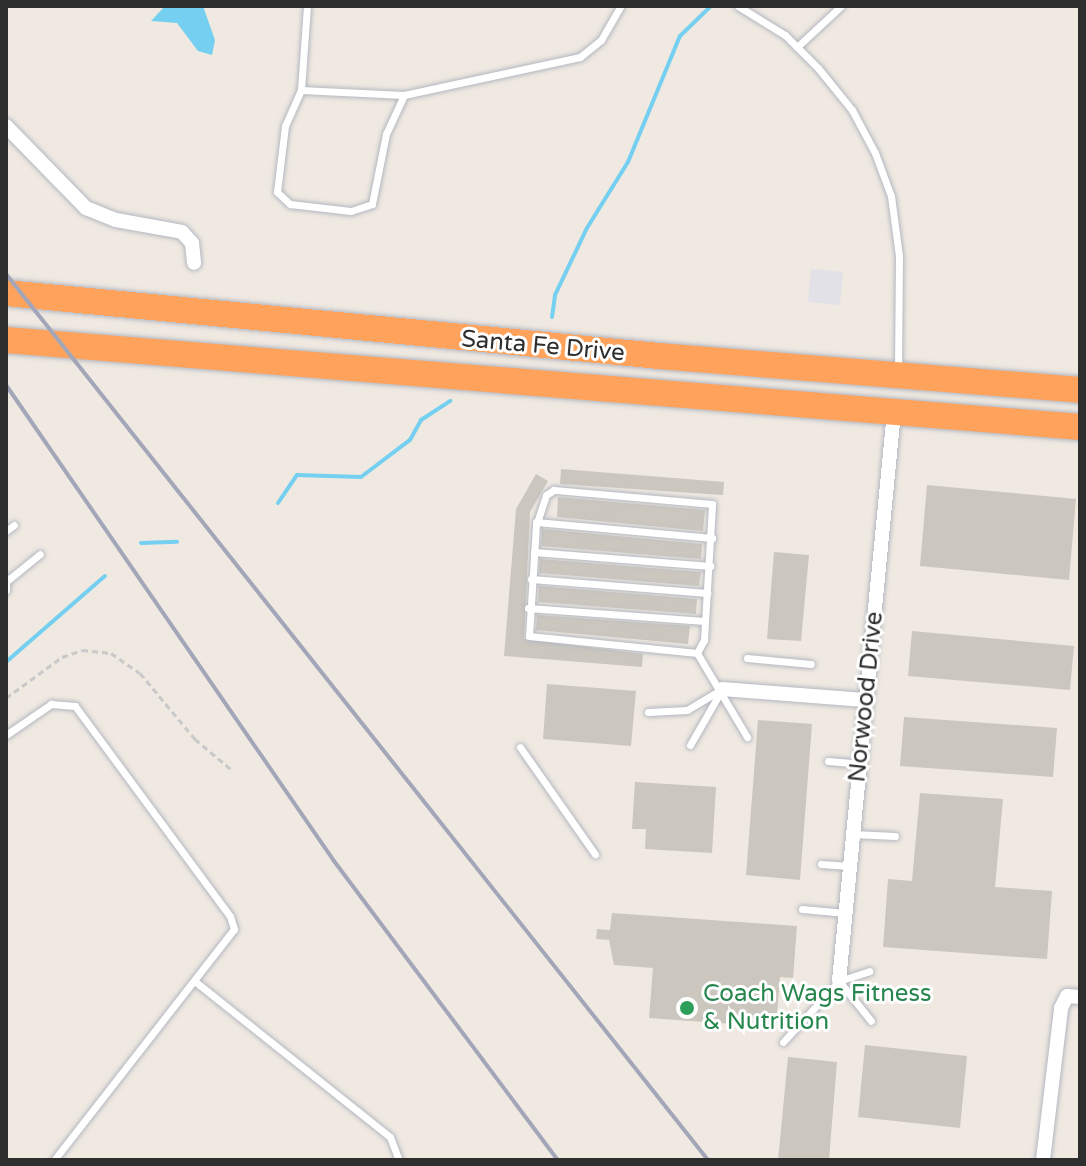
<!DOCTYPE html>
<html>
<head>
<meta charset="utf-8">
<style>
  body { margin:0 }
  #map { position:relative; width:1086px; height:1166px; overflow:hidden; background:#efe9e1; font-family:"Varela Round",sans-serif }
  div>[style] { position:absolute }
  .industrial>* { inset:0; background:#e3e1e8 }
  .water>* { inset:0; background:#75cff0 }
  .stream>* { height:4px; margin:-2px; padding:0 2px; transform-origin:2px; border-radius:2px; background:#75cff0 }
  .building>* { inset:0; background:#cbc7bf }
  .path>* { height:3px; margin-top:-1.5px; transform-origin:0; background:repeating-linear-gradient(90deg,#c9c9c9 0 6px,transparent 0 10px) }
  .roads { filter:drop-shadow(0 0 2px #b4b7c1) drop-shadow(0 0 2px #b4b7c1) }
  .lane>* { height:7px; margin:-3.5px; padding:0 3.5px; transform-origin:3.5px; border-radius:3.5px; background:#fff }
  .street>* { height:14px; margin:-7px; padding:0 7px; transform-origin:7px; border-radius:7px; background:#fff }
  .highway>* { height:26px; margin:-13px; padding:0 13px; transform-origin:13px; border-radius:13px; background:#ffa35c }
  .rail>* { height:4px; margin:-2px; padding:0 2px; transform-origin:2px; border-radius:2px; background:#a3a6b8 }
  .dots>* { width:22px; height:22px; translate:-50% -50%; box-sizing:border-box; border:4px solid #fff; border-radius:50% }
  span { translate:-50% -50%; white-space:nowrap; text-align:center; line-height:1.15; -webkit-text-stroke:6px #fff; paint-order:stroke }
  .street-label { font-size:24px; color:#2e2e2e }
  .leisure-label { font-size:24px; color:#27864d }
  .left { translate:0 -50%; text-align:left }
  .frame { position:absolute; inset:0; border:8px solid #2e2e2e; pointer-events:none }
</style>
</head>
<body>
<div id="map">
  <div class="industrial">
    <div style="clip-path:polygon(811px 269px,843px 272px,840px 305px,808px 302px)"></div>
  </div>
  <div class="water">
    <div style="clip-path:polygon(165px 6px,203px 6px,215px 40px,212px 55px,198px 51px,177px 23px,151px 21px)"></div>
  </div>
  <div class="stream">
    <div style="left:552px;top:317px;width:22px;rotate:-82deg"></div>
    <div style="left:555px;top:295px;width:74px;rotate:-64.5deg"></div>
    <div style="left:587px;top:228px;width:78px;rotate:-58.2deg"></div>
    <div style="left:628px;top:162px;width:136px;rotate:-67.6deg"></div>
    <div style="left:680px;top:36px;width:43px;rotate:-44.1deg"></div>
    <div style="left:278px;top:503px;width:34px;rotate:-56deg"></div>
    <div style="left:297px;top:475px;width:64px;rotate:1.8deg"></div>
    <div style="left:361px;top:477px;width:61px;rotate:-37.1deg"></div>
    <div style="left:410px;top:440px;width:23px;rotate:-61deg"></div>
    <div style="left:421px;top:420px;width:35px;rotate:-33deg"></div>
    <div style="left:141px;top:543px;width:36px;rotate:-2deg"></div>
    <div style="left:6px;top:662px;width:131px;rotate:-41deg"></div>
  </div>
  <div class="building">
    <div style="clip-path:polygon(561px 469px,724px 482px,723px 495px,560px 484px)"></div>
    <div style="clip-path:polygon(536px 474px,548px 481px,530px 512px,524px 639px,643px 654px,642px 667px,504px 656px,516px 509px)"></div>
    <div style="clip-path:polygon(927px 485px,1076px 499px,1069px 580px,920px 566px)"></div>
    <div style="clip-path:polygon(558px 497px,705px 510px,703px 531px,557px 517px)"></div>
    <div style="clip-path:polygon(542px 529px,702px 544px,701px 559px,541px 546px)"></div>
    <div style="clip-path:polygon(774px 552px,809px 555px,801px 641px,767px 639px)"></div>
    <div style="clip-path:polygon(540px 559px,701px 572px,699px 586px,539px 573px)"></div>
    <div style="clip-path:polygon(539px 586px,697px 599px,696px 614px,538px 602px)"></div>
    <div style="clip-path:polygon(537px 615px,690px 626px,688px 644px,536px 630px)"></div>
    <div style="clip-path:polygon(912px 631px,1074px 646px,1070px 690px,908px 676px)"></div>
    <div style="clip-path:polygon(547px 684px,636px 691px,631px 746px,543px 739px)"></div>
    <div style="clip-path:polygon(904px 717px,1057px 728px,1053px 777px,900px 766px)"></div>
    <div style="clip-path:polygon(758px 720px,812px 724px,800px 880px,746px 875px)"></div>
    <div style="clip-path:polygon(635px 782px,716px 787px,712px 853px,645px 849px,646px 829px,632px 829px)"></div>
    <div style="clip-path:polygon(920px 793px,1003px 799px,995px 887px,1052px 891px,1047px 959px,883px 947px,888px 879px,912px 881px)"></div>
    <div style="clip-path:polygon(612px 913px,797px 926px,793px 978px,780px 977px,776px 1027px,649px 1018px,653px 968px,614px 965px,609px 940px,596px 939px,597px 929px,610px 930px)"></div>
    <div style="clip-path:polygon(865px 1045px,967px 1056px,960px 1128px,858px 1117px)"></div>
    <div style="clip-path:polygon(788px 1057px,837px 1062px,829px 1160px,778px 1160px)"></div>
  </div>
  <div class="path">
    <div style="left:6px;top:698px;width:69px;rotate:-36.2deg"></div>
    <div style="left:62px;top:657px;width:21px;rotate:-19deg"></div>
    <div style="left:82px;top:650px;width:29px;rotate:6deg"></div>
    <div style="left:111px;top:653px;width:35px;rotate:35deg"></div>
    <div style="left:140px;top:673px;width:86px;rotate:50.2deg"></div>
    <div style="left:195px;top:739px;width:48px;rotate:40deg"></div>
  </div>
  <div class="roads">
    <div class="lane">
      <div style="left:307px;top:6px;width:84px;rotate:94.1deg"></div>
      <div style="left:301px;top:90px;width:103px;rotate:2.8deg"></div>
      <div style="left:404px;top:95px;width:180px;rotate:-12.2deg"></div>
      <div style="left:580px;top:57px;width:27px;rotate:-39deg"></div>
      <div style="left:601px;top:40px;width:39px;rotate:-60deg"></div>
      <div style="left:738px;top:6px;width:55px;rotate:31.7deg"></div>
      <div style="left:785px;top:35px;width:47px;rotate:45deg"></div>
      <div style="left:818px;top:68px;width:54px;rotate:51deg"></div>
      <div style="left:852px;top:110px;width:49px;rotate:61.9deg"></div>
      <div style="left:875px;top:153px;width:46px;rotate:69.6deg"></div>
      <div style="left:891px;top:196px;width:61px;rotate:82.4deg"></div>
      <div style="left:899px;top:256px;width:116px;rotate:90.5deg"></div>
      <div style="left:797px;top:47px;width:60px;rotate:-43deg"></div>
      <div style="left:301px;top:90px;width:39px;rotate:114deg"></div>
      <div style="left:285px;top:126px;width:66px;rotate:96.9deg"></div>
      <div style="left:277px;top:192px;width:18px;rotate:43deg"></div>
      <div style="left:290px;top:204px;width:61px;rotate:6.5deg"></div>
      <div style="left:351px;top:211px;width:22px;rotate:-18deg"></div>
      <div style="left:372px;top:204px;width:71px;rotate:-78.7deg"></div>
      <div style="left:386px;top:134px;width:43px;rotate:-65.2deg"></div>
      <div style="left:536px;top:522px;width:177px;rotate:5.2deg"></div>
      <div style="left:6px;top:531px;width:10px;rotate:-37deg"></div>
      <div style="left:534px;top:552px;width:177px;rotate:4.5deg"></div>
      <div style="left:6px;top:578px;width:12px;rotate:90deg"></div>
      <div style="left:531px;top:579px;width:177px;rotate:4.5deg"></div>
      <div style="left:8px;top:580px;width:41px;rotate:-39.1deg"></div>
      <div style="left:528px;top:608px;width:177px;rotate:4.2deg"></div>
      <div style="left:697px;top:653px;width:15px;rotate:-62deg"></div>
      <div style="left:704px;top:640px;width:136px;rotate:-86.6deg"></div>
      <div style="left:712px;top:504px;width:159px;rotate:-174.9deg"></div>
      <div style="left:554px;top:490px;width:9px;rotate:148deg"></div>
      <div style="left:546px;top:495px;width:32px;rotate:108deg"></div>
      <div style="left:536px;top:525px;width:111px;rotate:93.6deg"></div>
      <div style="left:529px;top:636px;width:169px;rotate:5.8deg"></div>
      <div style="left:697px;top:653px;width:98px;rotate:59.2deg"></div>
      <div style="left:747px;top:658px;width:64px;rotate:5.4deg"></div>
      <div style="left:648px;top:712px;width:39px;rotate:-3deg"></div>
      <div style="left:687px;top:710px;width:41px;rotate:-31deg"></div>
      <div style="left:6px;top:735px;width:55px;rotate:-34.6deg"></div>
      <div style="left:51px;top:704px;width:24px;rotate:5deg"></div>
      <div style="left:75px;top:706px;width:261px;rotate:53.6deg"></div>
      <div style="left:230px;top:916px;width:14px;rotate:73deg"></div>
      <div style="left:234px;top:929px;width:293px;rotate:127.9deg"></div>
      <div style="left:690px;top:745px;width:62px;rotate:-60.1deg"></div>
      <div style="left:520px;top:747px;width:131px;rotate:55deg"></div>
      <div style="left:828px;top:761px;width:32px;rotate:5deg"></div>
      <div style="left:853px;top:834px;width:42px;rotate:2.7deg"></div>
      <div style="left:821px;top:864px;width:28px;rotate:4deg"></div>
      <div style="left:802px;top:909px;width:44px;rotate:5.2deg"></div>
      <div style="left:839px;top:981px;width:51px;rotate:51.3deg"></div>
      <div style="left:197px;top:983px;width:247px;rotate:38.6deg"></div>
      <div style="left:390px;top:1137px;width:25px;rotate:69deg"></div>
      <div style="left:783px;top:1042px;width:83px;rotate:-47.4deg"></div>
      <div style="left:839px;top:981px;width:32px;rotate:-18deg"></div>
    </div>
    <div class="street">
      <div style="left:6px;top:126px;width:115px;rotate:45.7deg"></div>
      <div style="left:86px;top:208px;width:32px;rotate:22deg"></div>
      <div style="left:116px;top:220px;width:67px;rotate:10.3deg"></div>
      <div style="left:182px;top:232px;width:15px;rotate:48deg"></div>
      <div style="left:192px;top:243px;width:20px;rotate:84deg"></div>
      <div style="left:722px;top:689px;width:143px;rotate:4.4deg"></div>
      <div style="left:839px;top:981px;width:572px;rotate:-84.48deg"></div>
      <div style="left:1043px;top:1160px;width:153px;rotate:-83.2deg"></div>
      <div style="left:1061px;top:1008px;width:13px;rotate:-63deg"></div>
      <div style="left:1067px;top:996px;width:13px;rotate:4deg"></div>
    </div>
    <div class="highway">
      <div style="left:6px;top:293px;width:656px;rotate:5.51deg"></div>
      <div style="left:659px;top:356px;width:422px;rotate:4.6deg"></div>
      <div style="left:6px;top:340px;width:1078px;rotate:4.63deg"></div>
    </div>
  </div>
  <div class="rail">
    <div style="left:6px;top:274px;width:1130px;rotate:51.61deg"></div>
    <div style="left:6px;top:385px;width:578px;rotate:55.43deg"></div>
    <div style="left:334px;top:861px;width:374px;rotate:53.2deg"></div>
  </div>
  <div class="dots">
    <div style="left:687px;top:1008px;background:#2e9e5b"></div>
  </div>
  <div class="street-label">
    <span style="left:543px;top:346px;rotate:5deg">Santa Fe Drive</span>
    <span style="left:866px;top:697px;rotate:-84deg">Norwood Drive</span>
  </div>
  <div class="leisure-label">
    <span class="left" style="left:703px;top:1008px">Coach Wags Fitness<br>&amp; Nutrition</span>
  </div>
  <div class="frame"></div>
</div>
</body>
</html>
